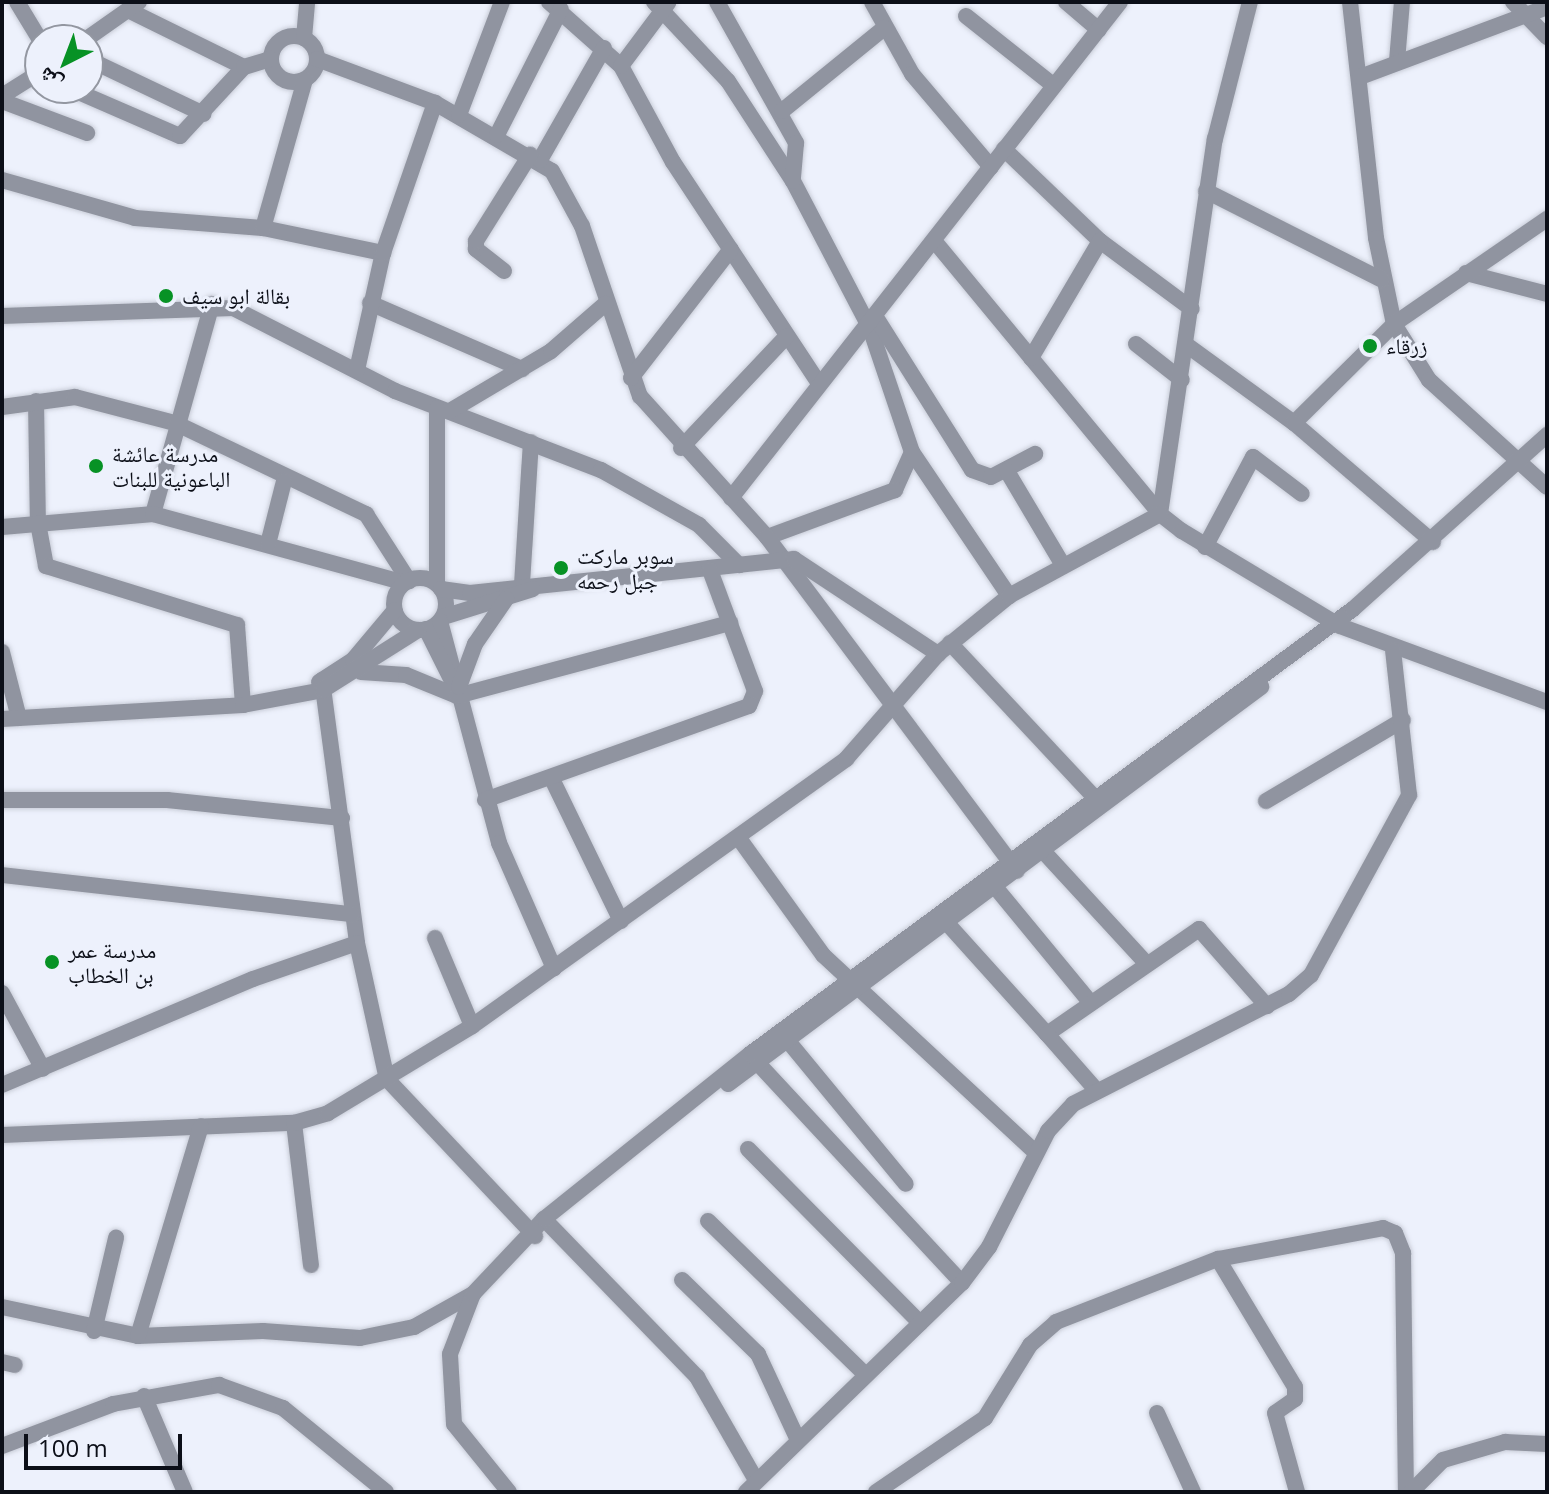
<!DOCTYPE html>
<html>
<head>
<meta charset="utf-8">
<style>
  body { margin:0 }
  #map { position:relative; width:1549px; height:1494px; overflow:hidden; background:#edf1fc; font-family:"Open Sans","Noto Naskh Arabic",sans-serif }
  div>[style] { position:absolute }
  .roads { filter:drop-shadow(0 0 2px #c9cdd8) drop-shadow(0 0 2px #c9cdd8) }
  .minor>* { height:16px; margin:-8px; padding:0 8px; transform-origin:8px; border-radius:8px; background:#9094a0 }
  .minor>.ring { margin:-8px; padding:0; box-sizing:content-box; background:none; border:16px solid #9094a0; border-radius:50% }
  .dots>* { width:22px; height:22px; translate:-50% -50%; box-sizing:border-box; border:4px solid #edf1fc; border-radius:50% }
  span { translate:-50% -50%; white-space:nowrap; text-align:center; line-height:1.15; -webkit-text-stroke:6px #edf1fc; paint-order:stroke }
  .poi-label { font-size:22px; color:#0c0f18 }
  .left { translate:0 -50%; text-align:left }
  .frame { position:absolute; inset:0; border:4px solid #0c0f18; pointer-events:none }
  .north { position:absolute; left:24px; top:24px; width:80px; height:80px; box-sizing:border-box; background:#edf1fc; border:2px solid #9397a1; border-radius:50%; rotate:222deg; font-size:22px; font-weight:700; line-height:32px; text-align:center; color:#0c0f18 }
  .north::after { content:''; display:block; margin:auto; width:28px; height:36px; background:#079225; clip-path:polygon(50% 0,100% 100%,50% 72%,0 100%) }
  .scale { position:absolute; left:24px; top:1434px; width:158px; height:36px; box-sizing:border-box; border:4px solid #0c0f18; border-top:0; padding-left:10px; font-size:24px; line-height:28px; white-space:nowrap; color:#0c0f18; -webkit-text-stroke:6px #edf1fc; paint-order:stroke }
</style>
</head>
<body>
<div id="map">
  <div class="roads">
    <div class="minor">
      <div style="left:17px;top:2px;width:44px;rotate:58.8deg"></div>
      <div style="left:549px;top:2px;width:96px;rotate:41.6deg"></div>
      <div style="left:621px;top:66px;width:109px;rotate:61.6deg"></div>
      <div style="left:673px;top:162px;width:263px;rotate:56.6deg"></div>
      <div style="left:654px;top:2px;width:108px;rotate:46.9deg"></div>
      <div style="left:728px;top:81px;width:119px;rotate:57deg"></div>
      <div style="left:793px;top:181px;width:166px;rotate:62.4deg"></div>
      <div style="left:870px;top:328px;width:131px;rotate:71.3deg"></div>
      <div style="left:912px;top:452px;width:42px;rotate:114.1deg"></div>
      <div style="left:895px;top:490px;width:136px;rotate:159.8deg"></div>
      <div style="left:717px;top:2px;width:162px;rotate:60.7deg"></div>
      <div style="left:796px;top:143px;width:38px;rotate:95deg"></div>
      <div style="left:872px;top:2px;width:82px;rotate:60.9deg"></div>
      <div style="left:912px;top:74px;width:122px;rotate:49.7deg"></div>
      <div style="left:1066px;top:2px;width:43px;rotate:40.3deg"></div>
      <div style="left:1350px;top:2px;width:237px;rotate:83.7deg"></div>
      <div style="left:1376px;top:238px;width:88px;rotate:78.2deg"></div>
      <div style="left:1394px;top:324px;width:66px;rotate:58deg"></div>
      <div style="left:1429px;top:380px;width:159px;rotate:42.2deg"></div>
      <div style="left:1513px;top:2px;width:49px;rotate:45.8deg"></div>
      <div style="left:128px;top:10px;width:129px;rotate:26.2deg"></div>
      <div style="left:966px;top:16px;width:111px;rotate:38.4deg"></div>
      <div class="ring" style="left:271px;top:36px;width:30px;height:30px"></div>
      <div style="left:304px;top:38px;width:36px;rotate:-85deg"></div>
      <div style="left:85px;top:40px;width:66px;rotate:-35.1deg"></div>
      <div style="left:88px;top:59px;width:128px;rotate:25.4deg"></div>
      <div style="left:317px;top:59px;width:126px;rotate:20.4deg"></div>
      <div style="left:435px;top:103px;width:135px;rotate:30.2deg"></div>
      <div style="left:552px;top:171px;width:63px;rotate:61.4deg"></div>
      <div style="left:582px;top:226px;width:180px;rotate:71.2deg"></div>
      <div style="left:640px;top:396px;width:190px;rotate:48deg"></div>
      <div style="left:767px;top:537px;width:417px;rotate:53.2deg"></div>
      <div style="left:1397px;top:61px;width:59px;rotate:-85.2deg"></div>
      <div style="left:621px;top:66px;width:79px;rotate:-53.3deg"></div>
      <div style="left:1360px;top:77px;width:200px;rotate:-20.5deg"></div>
      <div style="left:69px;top:88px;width:121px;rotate:23.4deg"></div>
      <div style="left:180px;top:136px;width:94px;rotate:-47.2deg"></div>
      <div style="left:244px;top:67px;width:28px;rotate:-17deg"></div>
      <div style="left:2px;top:96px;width:45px;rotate:-32.3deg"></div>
      <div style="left:2px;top:101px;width:91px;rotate:20.6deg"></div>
      <div style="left:782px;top:111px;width:132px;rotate:-39.1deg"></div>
      <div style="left:459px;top:115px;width:121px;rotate:-69.2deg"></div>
      <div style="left:497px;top:135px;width:141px;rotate:-63.1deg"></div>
      <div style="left:1004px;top:149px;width:133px;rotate:43.8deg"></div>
      <div style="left:1100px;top:241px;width:114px;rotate:36.5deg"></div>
      <div style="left:540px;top:160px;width:129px;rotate:-60.3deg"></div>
      <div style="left:2px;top:180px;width:138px;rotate:15.9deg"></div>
      <div style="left:135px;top:218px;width:128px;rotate:4.5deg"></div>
      <div style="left:263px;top:228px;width:123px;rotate:11.8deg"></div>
      <div style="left:1206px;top:191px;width:197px;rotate:26.8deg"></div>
      <div style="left:263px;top:228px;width:154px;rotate:-74.2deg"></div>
      <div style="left:936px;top:243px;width:352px;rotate:50.4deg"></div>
      <div style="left:1160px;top:514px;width:28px;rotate:38deg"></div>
      <div style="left:1182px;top:531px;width:184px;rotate:31deg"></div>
      <div style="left:1340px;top:626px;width:221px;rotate:20.2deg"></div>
      <div style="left:504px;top:271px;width:36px;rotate:-142deg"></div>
      <div style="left:476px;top:249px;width:8px;rotate:-90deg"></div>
      <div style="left:476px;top:241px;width:102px;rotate:-57.9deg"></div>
      <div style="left:1466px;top:273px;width:84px;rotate:14.5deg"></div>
      <div style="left:370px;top:303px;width:166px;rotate:23.5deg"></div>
      <div style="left:2px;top:316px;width:231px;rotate:-2deg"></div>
      <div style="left:233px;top:308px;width:182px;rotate:27.1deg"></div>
      <div style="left:395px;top:391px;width:221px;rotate:21deg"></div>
      <div style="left:601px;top:470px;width:112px;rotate:29.3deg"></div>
      <div style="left:699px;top:525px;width:57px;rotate:45deg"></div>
      <div style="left:877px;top:319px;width:178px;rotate:57.8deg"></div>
      <div style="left:972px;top:470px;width:20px;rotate:20deg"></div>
      <div style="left:991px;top:477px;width:50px;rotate:-27.6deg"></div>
      <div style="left:1136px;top:344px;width:58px;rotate:38deg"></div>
      <div style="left:1188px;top:346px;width:131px;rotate:36deg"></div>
      <div style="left:1294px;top:423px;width:141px;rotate:-44.7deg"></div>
      <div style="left:1394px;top:324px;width:186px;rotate:-34.5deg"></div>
      <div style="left:1031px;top:358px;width:136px;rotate:-59.5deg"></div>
      <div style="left:357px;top:370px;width:120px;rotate:-77.5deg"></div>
      <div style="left:383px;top:253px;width:159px;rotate:-70.9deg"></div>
      <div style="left:631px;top:378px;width:163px;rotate:-52.2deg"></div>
      <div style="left:36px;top:401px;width:122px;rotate:89.1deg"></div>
      <div style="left:38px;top:523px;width:44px;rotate:79.5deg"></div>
      <div style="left:46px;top:566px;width:200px;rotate:17.2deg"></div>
      <div style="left:237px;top:625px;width:80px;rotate:85.7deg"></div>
      <div style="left:2px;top:407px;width:74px;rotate:-7.8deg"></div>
      <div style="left:75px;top:397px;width:103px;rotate:14.6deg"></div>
      <div style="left:175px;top:423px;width:212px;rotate:25.5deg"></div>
      <div style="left:366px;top:514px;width:80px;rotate:57.3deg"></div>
      <div style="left:450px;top:411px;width:117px;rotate:-30.7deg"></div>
      <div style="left:551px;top:351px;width:72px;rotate:-41deg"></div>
      <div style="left:1294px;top:423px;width:183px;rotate:40.6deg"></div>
      <div style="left:681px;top:448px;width:154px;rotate:-46.6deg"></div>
      <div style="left:912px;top:452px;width:174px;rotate:56deg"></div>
      <div style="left:1007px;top:471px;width:106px;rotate:59.3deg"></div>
      <div style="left:731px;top:498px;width:630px;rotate:-51.89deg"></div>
      <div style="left:153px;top:514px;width:218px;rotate:-74.3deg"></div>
      <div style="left:1160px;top:514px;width:379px;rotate:-81.7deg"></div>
      <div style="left:1215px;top:139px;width:141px;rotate:-75.7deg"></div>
      <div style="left:2px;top:527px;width:152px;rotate:-4.9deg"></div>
      <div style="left:153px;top:514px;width:261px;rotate:15.3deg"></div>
      <div style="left:268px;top:544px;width:65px;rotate:-75.7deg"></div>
      <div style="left:1205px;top:547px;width:102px;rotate:-61.9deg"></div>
      <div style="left:1253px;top:457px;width:61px;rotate:37.1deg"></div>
      <div class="ring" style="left:394px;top:578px;width:36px;height:36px"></div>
      <div style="left:437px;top:584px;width:176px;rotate:-90deg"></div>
      <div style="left:522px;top:584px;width:142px;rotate:-86.4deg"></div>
      <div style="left:441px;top:589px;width:29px;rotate:8deg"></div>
      <div style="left:470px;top:593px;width:326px;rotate:-6deg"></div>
      <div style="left:794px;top:559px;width:173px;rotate:33.4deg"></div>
      <div style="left:443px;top:617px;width:94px;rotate:-17.3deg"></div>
      <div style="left:440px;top:621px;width:230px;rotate:75.1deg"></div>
      <div style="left:499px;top:843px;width:137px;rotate:66.3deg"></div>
      <div style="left:426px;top:629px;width:60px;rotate:63.4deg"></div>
      <div style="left:950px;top:643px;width:211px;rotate:46.9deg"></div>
      <div style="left:2px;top:652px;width:68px;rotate:75.6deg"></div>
      <div style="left:361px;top:672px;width:45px;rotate:3.8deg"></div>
      <div style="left:406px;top:675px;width:55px;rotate:22.4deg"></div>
      <div style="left:457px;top:696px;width:283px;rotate:-15deg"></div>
      <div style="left:322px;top:680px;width:265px;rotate:82.4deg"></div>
      <div style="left:319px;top:682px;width:40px;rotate:-32.9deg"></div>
      <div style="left:353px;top:660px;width:65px;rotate:-50deg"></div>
      <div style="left:459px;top:687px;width:46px;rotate:-69.6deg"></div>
      <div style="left:475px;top:644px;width:55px;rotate:-55.4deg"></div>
      <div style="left:2px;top:719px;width:241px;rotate:-3.3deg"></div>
      <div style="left:243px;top:705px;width:81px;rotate:-10.6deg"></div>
      <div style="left:323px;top:690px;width:112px;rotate:-32.3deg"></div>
      <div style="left:552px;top:779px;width:158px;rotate:64.1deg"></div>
      <div style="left:2px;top:800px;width:165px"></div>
      <div style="left:167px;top:800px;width:176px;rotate:5.9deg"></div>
      <div style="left:485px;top:800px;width:280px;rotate:-19.6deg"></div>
      <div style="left:749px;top:706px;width:16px;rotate:-68deg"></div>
      <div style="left:755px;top:691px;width:129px;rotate:-110.4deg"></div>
      <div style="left:1266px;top:801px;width:159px;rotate:-30.6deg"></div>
      <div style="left:738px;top:837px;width:145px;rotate:54.2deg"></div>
      <div style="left:823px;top:955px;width:289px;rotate:42.9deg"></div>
      <div style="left:1043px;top:851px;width:151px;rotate:47.4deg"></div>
      <div style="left:2px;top:875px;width:352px;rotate:6.4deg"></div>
      <div style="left:996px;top:888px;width:146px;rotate:50.5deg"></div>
      <div style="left:946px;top:922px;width:151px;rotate:48deg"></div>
      <div style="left:1047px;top:1034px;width:185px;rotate:-34.6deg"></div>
      <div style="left:1199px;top:929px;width:103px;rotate:48.6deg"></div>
      <div style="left:435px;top:938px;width:95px;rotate:67.2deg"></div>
      <div style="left:2px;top:993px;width:86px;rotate:61.7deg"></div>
      <div style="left:1047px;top:1034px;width:76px;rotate:48.7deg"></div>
      <div style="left:788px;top:1041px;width:185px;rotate:50.5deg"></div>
      <div style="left:753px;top:1058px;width:307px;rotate:47.1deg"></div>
      <div style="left:728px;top:1084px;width:665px;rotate:-36.68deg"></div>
      <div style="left:2px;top:1085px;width:272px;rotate:-22.9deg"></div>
      <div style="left:253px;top:979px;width:110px;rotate:-19.1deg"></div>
      <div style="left:357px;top:943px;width:139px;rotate:77.6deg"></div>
      <div style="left:387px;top:1079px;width:216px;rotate:46.7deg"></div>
      <div style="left:294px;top:1123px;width:143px;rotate:83.2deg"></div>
      <div style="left:2px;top:1135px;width:292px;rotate:-2.4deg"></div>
      <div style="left:294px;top:1123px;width:35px;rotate:-16deg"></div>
      <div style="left:328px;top:1113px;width:168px;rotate:-31.1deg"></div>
      <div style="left:472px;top:1026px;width:460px;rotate:-35.5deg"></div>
      <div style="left:846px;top:759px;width:140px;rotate:-48.8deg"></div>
      <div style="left:938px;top:654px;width:92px;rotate:-39.2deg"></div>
      <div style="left:1009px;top:596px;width:172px;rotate:-28.5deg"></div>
      <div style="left:748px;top:1149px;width:245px;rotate:45.3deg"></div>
      <div style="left:544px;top:1219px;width:220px;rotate:45.9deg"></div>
      <div style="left:697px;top:1377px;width:119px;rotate:60.2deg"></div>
      <div style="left:708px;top:1221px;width:216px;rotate:44.3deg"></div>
      <div style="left:1218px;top:1259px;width:149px;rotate:59deg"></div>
      <div style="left:1295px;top:1387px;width:12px;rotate:90deg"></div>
      <div style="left:1295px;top:1399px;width:24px;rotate:145deg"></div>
      <div style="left:1275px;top:1413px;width:82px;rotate:74.4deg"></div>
      <div style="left:682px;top:1280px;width:106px;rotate:44.2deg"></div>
      <div style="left:758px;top:1354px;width:93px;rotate:65.1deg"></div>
      <div style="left:2px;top:1307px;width:139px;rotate:12deg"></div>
      <div style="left:138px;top:1336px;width:125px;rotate:-2.3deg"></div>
      <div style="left:263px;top:1331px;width:97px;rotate:4.1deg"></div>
      <div style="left:360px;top:1338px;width:55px;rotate:-11.5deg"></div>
      <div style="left:414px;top:1327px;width:68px;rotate:-29.2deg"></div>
      <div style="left:94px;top:1331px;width:96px;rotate:-76.7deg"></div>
      <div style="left:138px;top:1336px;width:219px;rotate:-73.3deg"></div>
      <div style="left:2px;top:1362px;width:13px;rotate:13deg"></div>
      <div style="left:144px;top:1396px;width:104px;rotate:66.9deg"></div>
      <div style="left:1157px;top:1413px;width:87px;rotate:65.5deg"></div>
      <div style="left:2px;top:1446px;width:119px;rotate:-20.7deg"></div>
      <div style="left:113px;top:1404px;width:108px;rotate:-10.2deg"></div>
      <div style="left:219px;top:1385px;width:68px;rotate:19.8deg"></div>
      <div style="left:283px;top:1408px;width:133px;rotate:39.2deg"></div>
      <div style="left:509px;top:1492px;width:87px;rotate:-129deg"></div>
      <div style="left:454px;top:1424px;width:70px;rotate:-93.3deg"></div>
      <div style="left:450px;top:1354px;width:64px;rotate:-69deg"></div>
      <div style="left:473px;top:1294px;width:103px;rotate:-46.6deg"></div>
      <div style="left:544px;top:1219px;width:264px;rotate:-38.7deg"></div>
      <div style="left:750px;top:1054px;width:749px;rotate:-36.43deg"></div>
      <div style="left:1353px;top:609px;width:261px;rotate:-41.9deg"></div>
      <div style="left:746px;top:1492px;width:301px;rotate:-44.1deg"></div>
      <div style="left:962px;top:1283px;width:45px;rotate:-53.1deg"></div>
      <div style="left:989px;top:1247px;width:130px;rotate:-63deg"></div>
      <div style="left:1048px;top:1131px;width:37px;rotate:-47deg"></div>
      <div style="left:1073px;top:1104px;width:242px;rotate:-27deg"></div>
      <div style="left:1289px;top:994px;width:29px;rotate:-41deg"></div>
      <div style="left:1311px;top:975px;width:205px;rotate:-61.4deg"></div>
      <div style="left:1409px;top:795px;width:145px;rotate:-96.3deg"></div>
      <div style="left:876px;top:1492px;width:132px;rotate:-34.2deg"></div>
      <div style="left:985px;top:1418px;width:86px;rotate:-58.3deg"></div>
      <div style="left:1030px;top:1345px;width:35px;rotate:-41deg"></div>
      <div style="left:1056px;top:1322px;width:174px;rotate:-21.3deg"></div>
      <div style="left:1218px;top:1259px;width:168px;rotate:-10.6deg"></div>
      <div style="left:1383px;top:1228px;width:13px;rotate:23deg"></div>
      <div style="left:1395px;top:1233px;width:22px;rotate:68deg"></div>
      <div style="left:1403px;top:1253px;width:239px;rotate:89.3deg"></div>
      <div style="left:1411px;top:1492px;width:45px;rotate:-45deg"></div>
      <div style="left:1443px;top:1460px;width:65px;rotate:-16.2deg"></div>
      <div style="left:1505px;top:1442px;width:42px;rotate:2.7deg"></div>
    </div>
  </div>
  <div class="dots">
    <div style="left:166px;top:296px;background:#079225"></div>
    <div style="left:1370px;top:346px;background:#079225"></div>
    <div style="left:96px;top:466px;background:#079225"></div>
    <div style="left:561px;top:568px;background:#079225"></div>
    <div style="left:52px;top:962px;background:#079225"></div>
  </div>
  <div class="poi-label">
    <span class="left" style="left:182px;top:296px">بقالة ابو سيف</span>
    <span class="left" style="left:1386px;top:346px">زرقاء</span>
    <span class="left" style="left:112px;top:466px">مدرسة عائشة<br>الباعونية للبنات</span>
    <span class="left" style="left:577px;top:568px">سوبر ماركت<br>جبل رحمه</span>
    <span class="left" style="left:68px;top:962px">مدرسة عمر<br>بن الخطاب</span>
  </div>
  <div class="frame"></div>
  <div class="north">ش</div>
  <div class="scale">100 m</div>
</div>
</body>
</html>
